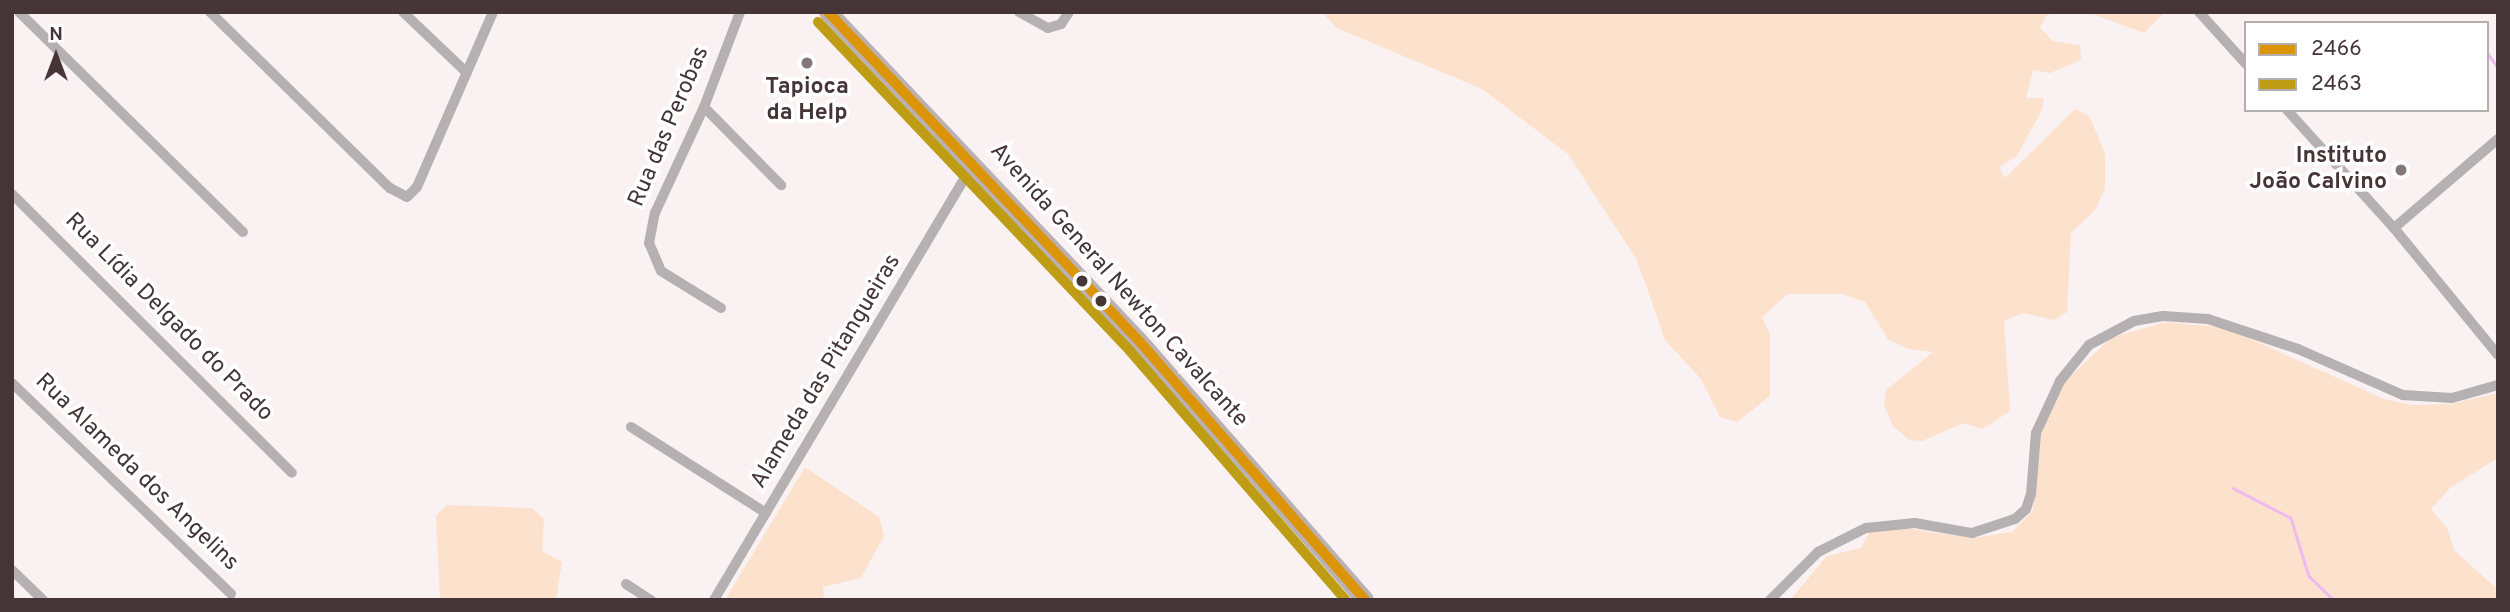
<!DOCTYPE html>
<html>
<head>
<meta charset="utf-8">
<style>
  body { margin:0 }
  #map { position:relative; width:2510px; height:612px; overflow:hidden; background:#faf1f2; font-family:Overpass,sans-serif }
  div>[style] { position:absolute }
  .green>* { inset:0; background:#fce1cd }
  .stream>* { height:2.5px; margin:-1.25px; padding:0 1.25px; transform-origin:1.25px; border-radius:1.25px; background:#efbaee }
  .street>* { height:10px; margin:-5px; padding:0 5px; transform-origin:5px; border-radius:5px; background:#b5b0b1 }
  .primary>* { height:18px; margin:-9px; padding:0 9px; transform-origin:9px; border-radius:9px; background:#b9b1b4 }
  .bus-1>* { height:10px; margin:-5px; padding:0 5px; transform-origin:5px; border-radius:5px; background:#dc9508 }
  .bus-2>* { height:10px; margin:-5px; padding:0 5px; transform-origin:5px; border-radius:5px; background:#be9c13 }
  .dots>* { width:19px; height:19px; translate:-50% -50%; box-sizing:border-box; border:4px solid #fff; border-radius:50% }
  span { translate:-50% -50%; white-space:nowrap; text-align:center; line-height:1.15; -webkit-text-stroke:7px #fff; paint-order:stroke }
  .poi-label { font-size:23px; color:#453536; font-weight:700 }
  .right { translate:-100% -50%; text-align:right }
  .street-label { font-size:23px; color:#453536 }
  .frame { position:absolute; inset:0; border:14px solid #453536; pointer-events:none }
  .legend { position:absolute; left:2244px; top:21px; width:245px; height:91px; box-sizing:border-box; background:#fff; border:2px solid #b5aeaf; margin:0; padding:9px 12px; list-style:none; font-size:21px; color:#453536 }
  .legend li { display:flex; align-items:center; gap:14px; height:35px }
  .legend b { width:35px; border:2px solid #b5aeaf }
  .north { position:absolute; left:21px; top:21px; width:70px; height:70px; -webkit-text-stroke:5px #fff; paint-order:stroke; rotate:0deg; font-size:19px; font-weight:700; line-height:28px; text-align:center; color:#453536 }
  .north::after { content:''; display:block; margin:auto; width:24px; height:32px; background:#453536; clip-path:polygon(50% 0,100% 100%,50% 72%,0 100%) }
</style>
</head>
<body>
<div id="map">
  <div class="green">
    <div style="clip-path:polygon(1322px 12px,2054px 12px,2046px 16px,2040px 28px,2053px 41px,2080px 45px,2081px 60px,2050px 73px,2033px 70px,2026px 98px,2044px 98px,2042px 110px,2017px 156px,1999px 167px,2005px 178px,2075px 109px,2090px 117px,2105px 154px,2105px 189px,2095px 210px,2071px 233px,2067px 312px,2054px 320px,2023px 313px,2004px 321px,2010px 411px,1995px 421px,1982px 429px,1964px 423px,1922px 441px,1909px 440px,1893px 426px,1884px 405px,1886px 390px,1933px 352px,1908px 349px,1888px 339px,1865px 302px,1842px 294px,1788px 294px,1762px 317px,1770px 335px,1770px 396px,1737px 422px,1720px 417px,1701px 379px,1665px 340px,1637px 260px,1568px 154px,1482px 89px,1337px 28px)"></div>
    <div style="clip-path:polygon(2087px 12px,2165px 12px,2144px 33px)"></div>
    <div style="clip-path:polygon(2165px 322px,2226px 328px,2384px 399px,2412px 405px,2451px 404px,2498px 393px,2498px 458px,2451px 487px,2431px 509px,2447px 528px,2454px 550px,2498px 590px,2498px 600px,1790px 600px,1827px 556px,1861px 548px,1869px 533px,1880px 529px,1904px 528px,1972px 538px,2012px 532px,2033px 510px,2039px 439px,2065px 381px,2111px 338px)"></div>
    <div style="clip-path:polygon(805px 467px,879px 517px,884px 536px,861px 578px,823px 587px,824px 600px,725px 600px)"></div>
    <div style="clip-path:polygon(446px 505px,532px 508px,544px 519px,542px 551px,562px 562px,556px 600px,440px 600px,436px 516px)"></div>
  </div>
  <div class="stream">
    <div style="left:2487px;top:52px;width:19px;rotate:55deg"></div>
    <div style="left:2233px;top:488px;width:65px;rotate:27.3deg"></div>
    <div style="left:2291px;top:518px;width:61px;rotate:72.8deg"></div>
    <div style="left:2309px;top:576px;width:35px;rotate:44deg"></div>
  </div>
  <div class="street">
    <div style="left:19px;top:12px;width:314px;rotate:44.5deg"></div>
    <div style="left:210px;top:12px;width:252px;rotate:44.4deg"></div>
    <div style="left:390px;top:188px;width:19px;rotate:28deg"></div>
    <div style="left:407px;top:197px;width:14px;rotate:-45deg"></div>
    <div style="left:417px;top:187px;width:191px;rotate:-66.5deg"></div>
    <div style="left:403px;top:12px;width:88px;rotate:43.6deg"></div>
    <div style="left:1019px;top:12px;width:33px;rotate:29deg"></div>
    <div style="left:1048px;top:28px;width:14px;rotate:-17deg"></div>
    <div style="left:1061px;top:24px;width:14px;rotate:-56deg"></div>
    <div style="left:2199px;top:12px;width:70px;rotate:47.9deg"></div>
    <div style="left:704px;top:107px;width:110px;rotate:45.4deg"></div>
    <div style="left:2287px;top:110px;width:159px;rotate:47.8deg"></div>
    <div style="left:2394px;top:228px;width:164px;rotate:50.7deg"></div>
    <div style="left:12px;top:194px;width:395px;rotate:44.9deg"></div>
    <div style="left:2394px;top:228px;width:137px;rotate:-40.6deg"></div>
    <div style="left:721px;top:308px;width:70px;rotate:-148.3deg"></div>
    <div style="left:661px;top:271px;width:30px;rotate:-113deg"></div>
    <div style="left:649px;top:243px;width:31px;rotate:-79deg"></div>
    <div style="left:655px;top:213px;width:117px;rotate:-65.2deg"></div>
    <div style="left:704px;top:107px;width:102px;rotate:-69.2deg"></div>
    <div style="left:12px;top:383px;width:304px;rotate:43.9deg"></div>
    <div style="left:631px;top:427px;width:160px;rotate:32.5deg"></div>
    <div style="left:12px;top:570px;width:43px;rotate:44.1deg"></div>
    <div style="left:626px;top:584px;width:30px;rotate:33deg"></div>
    <div style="left:714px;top:600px;width:507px;rotate:-59.29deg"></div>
    <div style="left:1770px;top:600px;width:68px;rotate:-45deg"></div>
    <div style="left:1818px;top:552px;width:54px;rotate:-26.6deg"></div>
    <div style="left:1866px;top:528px;width:49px;rotate:-5.8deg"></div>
    <div style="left:1915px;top:523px;width:58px;rotate:10deg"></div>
    <div style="left:1972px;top:533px;width:45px;rotate:-18deg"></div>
    <div style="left:2015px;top:519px;width:15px;rotate:-42deg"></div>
    <div style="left:2026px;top:509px;width:16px;rotate:-72deg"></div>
    <div style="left:2031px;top:494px;width:61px;rotate:-85.3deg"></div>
    <div style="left:2036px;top:433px;width:57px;rotate:-65.2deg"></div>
    <div style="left:2060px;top:381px;width:46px;rotate:-51.1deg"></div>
    <div style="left:2089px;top:345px;width:51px;rotate:-28.1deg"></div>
    <div style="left:2134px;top:321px;width:29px;rotate:-10deg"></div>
    <div style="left:2163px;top:316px;width:45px;rotate:3.8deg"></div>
    <div style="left:2208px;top:319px;width:95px;rotate:18.4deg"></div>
    <div style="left:2298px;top:349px;width:115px;rotate:23.7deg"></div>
    <div style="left:2403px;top:395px;width:49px;rotate:3.5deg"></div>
    <div style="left:2452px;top:398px;width:48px;rotate:-15.8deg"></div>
  </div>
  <div class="primary">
    <div style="left:828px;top:12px;width:454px;rotate:46.6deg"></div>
    <div style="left:1140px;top:342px;width:342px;rotate:48.9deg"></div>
  </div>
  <div class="bus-1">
    <div style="left:828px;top:12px;width:454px;rotate:46.6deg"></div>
    <div style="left:1140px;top:342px;width:342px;rotate:48.9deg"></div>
  </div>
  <div class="bus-2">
    <div style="left:818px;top:22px;width:453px;rotate:46.5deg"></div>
    <div style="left:1130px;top:351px;width:330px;rotate:49.1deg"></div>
  </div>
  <div class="dots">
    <div style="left:807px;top:63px;background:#847778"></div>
    <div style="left:2401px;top:170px;background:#847778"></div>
    <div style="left:1082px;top:281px;background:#453536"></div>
    <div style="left:1101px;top:301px;background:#453536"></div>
  </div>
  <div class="poi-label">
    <span style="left:807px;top:101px">Tapioca<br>da Help</span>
    <span class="right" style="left:2387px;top:170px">Instituto<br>João Calvino</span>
  </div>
  <div class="street-label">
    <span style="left:670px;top:127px;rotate:-67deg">Rua das Perobas</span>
    <span style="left:1118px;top:286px;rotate:48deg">Avenida General Newton Cavalcante</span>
    <span style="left:168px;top:318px;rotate:45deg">Rua Lídia Delgado do Prado</span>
    <span style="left:827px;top:372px;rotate:-59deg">Alameda das Pitangueiras</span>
    <span style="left:136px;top:473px;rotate:44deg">Rua Alameda dos Angelins</span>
  </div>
  <div class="frame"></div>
  <ul class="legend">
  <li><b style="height:9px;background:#dc9508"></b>2466</li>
  <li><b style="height:9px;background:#be9c13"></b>2463</li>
  </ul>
  <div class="north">N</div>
</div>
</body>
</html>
